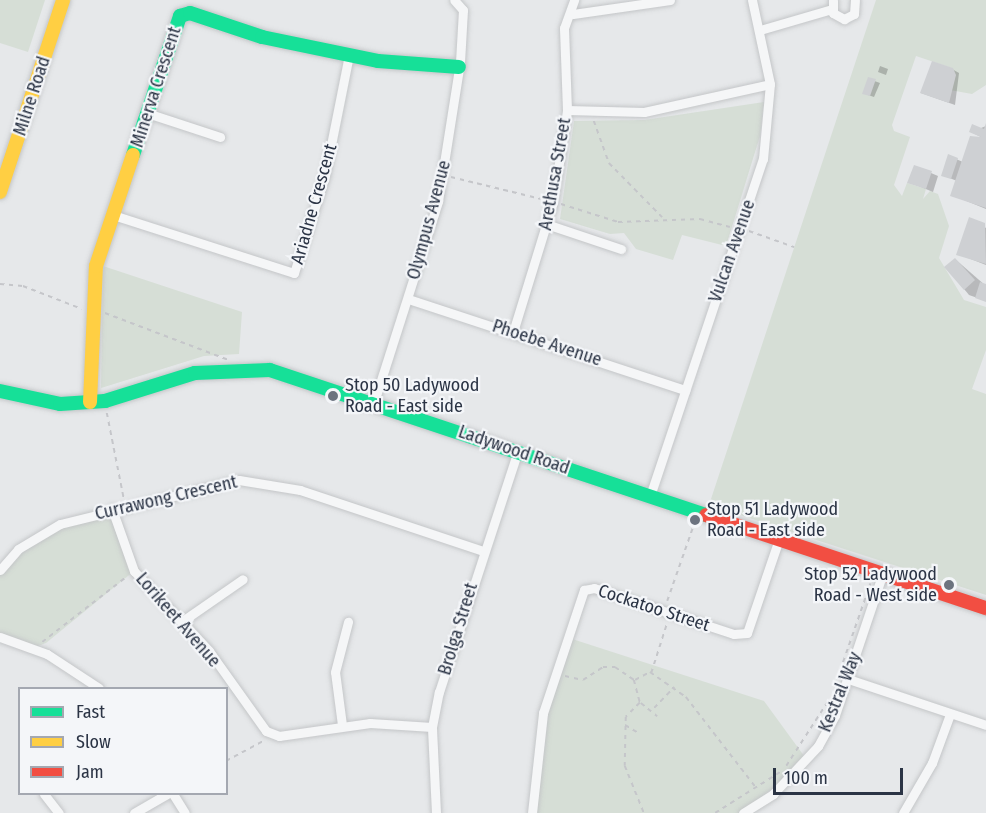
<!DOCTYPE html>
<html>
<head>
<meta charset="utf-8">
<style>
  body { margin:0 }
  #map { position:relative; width:986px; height:813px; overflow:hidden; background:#e6e8ea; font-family:"Fira Sans Condensed",sans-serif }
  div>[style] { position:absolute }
  .green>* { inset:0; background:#d6ded6 }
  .shadow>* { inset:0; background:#0003 }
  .building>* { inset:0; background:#ced0d3 }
  .path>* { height:1.5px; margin-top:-0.75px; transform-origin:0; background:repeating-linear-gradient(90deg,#c5c6ca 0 4.5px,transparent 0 9px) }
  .roads { filter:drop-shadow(0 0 2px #c4c6c8) drop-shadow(0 0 2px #c4c6c8) }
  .street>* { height:9px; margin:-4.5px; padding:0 4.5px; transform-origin:4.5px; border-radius:4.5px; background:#f5f6f7 }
  .fast>* { height:14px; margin:-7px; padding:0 7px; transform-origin:7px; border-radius:7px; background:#16e098 }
  .slow>* { height:14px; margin:-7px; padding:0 7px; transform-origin:7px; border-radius:7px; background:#ffcf43 }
  .jam>* { height:14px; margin:-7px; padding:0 7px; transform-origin:7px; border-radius:7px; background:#f24e42 }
  .dots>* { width:16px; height:16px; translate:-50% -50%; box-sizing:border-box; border:3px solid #f4f6f9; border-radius:50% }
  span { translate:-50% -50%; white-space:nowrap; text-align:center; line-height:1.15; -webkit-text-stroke:4.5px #f4f6f9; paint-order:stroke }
  .street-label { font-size:18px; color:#2b3445 }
  .poi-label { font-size:18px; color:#2b3445 }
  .left { translate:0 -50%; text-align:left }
  .right { translate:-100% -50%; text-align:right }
  .legend { position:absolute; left:18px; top:687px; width:210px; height:108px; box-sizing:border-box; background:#f4f6f9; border:2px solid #a4a8b1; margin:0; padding:8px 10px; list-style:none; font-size:18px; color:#2b3445 }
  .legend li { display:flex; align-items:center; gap:12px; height:30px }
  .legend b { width:30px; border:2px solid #a4a8b1 }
  .scale { position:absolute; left:773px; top:768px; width:130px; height:27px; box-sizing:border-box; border:3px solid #2b3445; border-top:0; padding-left:8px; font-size:18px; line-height:21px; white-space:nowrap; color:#2b3445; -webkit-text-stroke:4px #f4f6f9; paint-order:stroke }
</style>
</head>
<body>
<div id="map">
  <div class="green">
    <div style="clip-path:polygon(0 0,45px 0,28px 52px,0 43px)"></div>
    <div style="clip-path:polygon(876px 0,986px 0,986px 85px,972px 94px,950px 90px,952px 68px,916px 56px,892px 125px,894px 131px,910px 137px,894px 185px,902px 196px,907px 183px,926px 189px,923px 199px,930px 191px,938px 194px,949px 226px,939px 258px,964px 300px,986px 307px,986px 350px,972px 389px,986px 394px,986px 595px,709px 505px)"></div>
    <div style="clip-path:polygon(764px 102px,760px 136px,726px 246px,682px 235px,673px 260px,636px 249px,624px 233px,610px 234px,560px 219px,574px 121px,644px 120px)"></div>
    <div style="clip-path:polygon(103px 266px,242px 312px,239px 354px,204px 356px,101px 388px)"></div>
    <div style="clip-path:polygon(112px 509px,134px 571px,46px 643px,33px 648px,0 637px,0 570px,40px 534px)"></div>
    <div style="clip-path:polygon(566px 637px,764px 701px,807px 760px,743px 813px,532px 813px,538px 738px)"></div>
  </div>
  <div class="shadow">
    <div style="clip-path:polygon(880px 66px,888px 69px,886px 75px,878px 72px)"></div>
    <div style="clip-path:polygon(952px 69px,959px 73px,955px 105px,921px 93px)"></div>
    <div style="clip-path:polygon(869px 79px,880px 83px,874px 97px,868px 95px)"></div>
    <div style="clip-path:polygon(986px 126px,986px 209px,952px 195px,957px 181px,947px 177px,949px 156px,963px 162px,983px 138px,971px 132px)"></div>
    <div style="clip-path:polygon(931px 173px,938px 176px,933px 192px,909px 182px)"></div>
    <div style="clip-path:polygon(970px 219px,986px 228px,986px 265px,958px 254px)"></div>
    <div style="clip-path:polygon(955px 259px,986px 286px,986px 301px,969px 295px,946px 267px)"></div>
  </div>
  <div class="building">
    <div style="clip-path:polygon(932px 61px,953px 68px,956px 75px,949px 103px,920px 93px)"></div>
    <div style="clip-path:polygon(868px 77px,876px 79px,870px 96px,862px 94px)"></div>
    <div style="clip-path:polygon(986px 123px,986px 208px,950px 196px,970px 136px,981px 137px,969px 132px,972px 124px,984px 129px)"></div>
    <div style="clip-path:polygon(948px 154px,958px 158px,951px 179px,941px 176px)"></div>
    <div style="clip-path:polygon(914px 165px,932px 171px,926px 189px,907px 183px)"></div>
    <div style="clip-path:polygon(969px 217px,985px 223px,986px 264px,956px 255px)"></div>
    <div style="clip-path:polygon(955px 258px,975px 280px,964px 290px,944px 267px)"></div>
    <div style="clip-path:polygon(980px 282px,986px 284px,986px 302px,975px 298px)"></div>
  </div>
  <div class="path">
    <div style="left:594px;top:121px;width:45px;rotate:70.3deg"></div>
    <div style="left:609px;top:163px;width:76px;rotate:45.5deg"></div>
    <div style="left:451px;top:177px;width:97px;rotate:13.7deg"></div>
    <div style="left:561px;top:204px;width:60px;rotate:17.5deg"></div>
    <div style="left:618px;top:222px;width:82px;rotate:-2.1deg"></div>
    <div style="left:700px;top:219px;width:31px;rotate:15deg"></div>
    <div style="left:749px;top:231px;width:48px;rotate:19.6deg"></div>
    <div style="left:0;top:284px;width:23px;rotate:5deg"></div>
    <div style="left:23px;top:286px;width:63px;rotate:21.3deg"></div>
    <div style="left:105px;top:313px;width:133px;rotate:20.8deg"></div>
    <div style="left:107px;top:413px;width:88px;rotate:78.8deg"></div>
    <div style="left:667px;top:601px;width:82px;rotate:-70.7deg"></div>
    <div style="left:42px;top:642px;width:106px;rotate:-37.7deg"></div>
    <div style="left:651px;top:673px;width:52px;rotate:-72.3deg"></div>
    <div style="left:565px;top:676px;width:18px;rotate:13deg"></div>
    <div style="left:583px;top:680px;width:24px;rotate:-33deg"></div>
    <div style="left:603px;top:667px;width:12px"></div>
    <div style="left:615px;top:667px;width:23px;rotate:34deg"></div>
    <div style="left:634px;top:680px;width:24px;rotate:75deg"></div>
    <div style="left:640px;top:703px;width:20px;rotate:135deg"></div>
    <div style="left:626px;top:717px;width:49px;rotate:91.2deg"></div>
    <div style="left:625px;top:766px;width:51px;rotate:68deg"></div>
    <div style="left:837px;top:679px;width:101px;rotate:-70.8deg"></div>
    <div style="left:635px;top:680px;width:17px;rotate:-28deg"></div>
    <div style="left:650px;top:672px;width:44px;rotate:34.8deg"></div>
    <div style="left:686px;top:697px;width:116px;rotate:52.3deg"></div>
    <div style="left:641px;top:703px;width:21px;rotate:39deg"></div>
    <div style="left:654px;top:708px;width:29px;rotate:-46deg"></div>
    <div style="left:625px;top:725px;width:17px;rotate:31deg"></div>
    <div style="left:226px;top:761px;width:44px;rotate:-28.3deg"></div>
    <div style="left:786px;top:766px;width:81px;rotate:-57.1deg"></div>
    <div style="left:715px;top:813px;width:77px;rotate:-32.2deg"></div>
  </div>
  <div class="roads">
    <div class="street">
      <div style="left:833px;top:0;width:13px;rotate:90deg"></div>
      <div style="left:833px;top:13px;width:13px;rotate:29deg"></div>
      <div style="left:844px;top:19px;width:11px;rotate:-27deg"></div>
      <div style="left:854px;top:14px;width:14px;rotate:-86deg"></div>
      <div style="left:573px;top:14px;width:98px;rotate:-8.2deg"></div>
      <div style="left:760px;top:30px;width:75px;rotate:-16.3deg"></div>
      <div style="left:567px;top:110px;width:77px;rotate:1.5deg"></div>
      <div style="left:644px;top:112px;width:129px;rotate:-12.5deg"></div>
      <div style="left:147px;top:113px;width:77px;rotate:18.2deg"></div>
      <div style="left:113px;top:215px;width:190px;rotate:17.8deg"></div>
      <div style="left:294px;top:273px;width:103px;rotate:-72.4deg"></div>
      <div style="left:325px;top:175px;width:122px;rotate:-78.7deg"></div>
      <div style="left:549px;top:225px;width:76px;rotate:18.4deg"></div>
      <div style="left:408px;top:299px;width:292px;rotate:18.2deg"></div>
      <div style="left:513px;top:332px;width:136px;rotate:-72.9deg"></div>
      <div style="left:553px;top:202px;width:93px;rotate:-81.3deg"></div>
      <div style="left:567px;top:110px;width:82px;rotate:-92.1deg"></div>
      <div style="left:564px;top:28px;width:30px;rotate:-70deg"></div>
      <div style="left:374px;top:402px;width:211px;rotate:-72.3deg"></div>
      <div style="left:438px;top:201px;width:141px;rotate:-81deg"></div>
      <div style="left:460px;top:62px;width:52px;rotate:-86.7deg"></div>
      <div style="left:463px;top:10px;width:13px;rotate:-132deg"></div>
      <div style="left:650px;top:496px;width:355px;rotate:-71.5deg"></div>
      <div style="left:763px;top:159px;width:75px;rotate:-84.7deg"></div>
      <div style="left:770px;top:84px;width:86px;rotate:-102.1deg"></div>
      <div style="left:112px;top:509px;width:66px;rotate:70.5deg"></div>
      <div style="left:134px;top:571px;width:110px;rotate:46.8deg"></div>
      <div style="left:209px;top:651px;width:98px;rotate:54.5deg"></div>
      <div style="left:266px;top:731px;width:14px;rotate:21deg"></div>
      <div style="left:279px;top:736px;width:92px;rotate:-8.1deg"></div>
      <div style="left:370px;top:723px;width:62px;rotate:3.7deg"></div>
      <div style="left:0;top:570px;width:28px;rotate:-49deg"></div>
      <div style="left:18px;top:549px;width:49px;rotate:-30.8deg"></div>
      <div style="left:60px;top:524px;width:184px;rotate:-13.8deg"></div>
      <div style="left:239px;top:480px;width:62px;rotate:9.3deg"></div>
      <div style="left:300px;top:490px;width:193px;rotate:18.4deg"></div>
      <div style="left:181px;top:622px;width:75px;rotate:-34.7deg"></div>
      <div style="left:0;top:637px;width:50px;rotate:19.9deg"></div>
      <div style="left:47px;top:654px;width:62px;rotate:33.2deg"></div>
      <div style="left:848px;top:679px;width:145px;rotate:18.4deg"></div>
      <div style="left:342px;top:725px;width:53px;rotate:-97.5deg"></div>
      <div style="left:335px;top:672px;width:52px;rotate:-75.4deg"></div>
      <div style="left:44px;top:794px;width:24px;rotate:52deg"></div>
      <div style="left:173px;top:794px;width:22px;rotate:58deg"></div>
      <div style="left:134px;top:813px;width:38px;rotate:-30deg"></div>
      <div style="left:436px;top:813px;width:86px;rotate:-92.7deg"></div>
      <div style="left:432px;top:727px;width:36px;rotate:-79deg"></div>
      <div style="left:439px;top:692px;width:254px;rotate:-71.9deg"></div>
      <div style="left:532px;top:813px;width:101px;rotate:-83.7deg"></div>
      <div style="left:543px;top:713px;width:130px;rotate:-71.6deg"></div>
      <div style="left:584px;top:590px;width:10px;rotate:-11deg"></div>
      <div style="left:594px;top:588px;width:147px;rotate:18.2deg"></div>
      <div style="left:734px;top:634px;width:13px;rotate:-4deg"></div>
      <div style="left:747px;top:633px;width:99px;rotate:-71.2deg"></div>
      <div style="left:743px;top:813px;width:36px;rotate:-32deg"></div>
      <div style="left:773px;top:794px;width:66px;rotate:-46.8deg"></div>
      <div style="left:818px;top:746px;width:35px;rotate:-61deg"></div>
      <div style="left:835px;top:715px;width:148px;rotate:-71.4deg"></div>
      <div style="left:903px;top:813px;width:58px;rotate:-59.9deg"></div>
      <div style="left:932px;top:763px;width:52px;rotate:-69.8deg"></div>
    </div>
    <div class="fast">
      <div style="left:133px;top:155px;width:147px;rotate:-71.3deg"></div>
      <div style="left:180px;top:16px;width:10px;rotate:-17deg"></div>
      <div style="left:190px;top:13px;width:76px;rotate:18.4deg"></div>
      <div style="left:262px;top:37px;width:118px;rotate:11.7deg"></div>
      <div style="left:378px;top:61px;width:81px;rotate:4.2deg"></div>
      <div style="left:0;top:391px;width:61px;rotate:12.2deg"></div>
      <div style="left:60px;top:404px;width:45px;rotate:-3.8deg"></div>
      <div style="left:105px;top:401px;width:94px;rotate:-17.3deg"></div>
      <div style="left:195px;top:373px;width:75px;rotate:-2.3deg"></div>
      <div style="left:270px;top:370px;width:459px;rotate:18.4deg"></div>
    </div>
    <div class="slow">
      <div style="left:0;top:192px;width:202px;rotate:-71.8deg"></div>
      <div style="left:90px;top:402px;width:136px;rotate:-87.5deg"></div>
      <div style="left:96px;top:266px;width:117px;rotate:-71.6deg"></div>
    </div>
    <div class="jam">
      <div style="left:706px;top:515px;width:295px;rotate:18.4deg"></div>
    </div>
  </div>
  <div class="dots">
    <div style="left:333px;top:396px;background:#6c737f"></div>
    <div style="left:695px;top:520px;background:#6c737f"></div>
    <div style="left:949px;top:585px;background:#6c737f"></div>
  </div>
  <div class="street-label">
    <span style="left:156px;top:87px;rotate:-72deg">Minerva Crescent</span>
    <span style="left:32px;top:96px;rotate:-72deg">Milne Road</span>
    <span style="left:555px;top:174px;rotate:-80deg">Arethusa Street</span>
    <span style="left:314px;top:204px;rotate:-74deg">Ariadne Crescent</span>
    <span style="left:429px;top:220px;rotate:-75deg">Olympus Avenue</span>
    <span style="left:732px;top:251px;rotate:-71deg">Vulcan Avenue</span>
    <span style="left:547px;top:343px;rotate:18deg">Phoebe Avenue</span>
    <span style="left:514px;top:450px;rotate:19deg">Ladywood Road</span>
    <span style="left:166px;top:498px;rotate:-13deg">Currawong Crescent</span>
    <span style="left:654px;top:608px;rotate:18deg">Cockatoo Street</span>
    <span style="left:178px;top:620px;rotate:49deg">Lorikeet Avenue</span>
    <span style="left:458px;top:629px;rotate:-73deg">Brolga Street</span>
    <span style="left:840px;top:692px;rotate:-68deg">Kestral Way</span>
  </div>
  <div class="poi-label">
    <span class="left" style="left:345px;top:396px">Stop 50 Ladywood<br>Road - East side</span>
    <span class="left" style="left:707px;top:520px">Stop 51 Ladywood<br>Road - East side</span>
    <span class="right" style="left:937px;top:585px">Stop 52 Ladywood<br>Road - West side</span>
  </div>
  <ul class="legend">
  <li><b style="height:8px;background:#16e098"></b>Fast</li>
  <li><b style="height:8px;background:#ffcf43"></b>Slow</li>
  <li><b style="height:8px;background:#f24e42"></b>Jam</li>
  </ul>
  <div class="scale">100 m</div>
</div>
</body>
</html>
